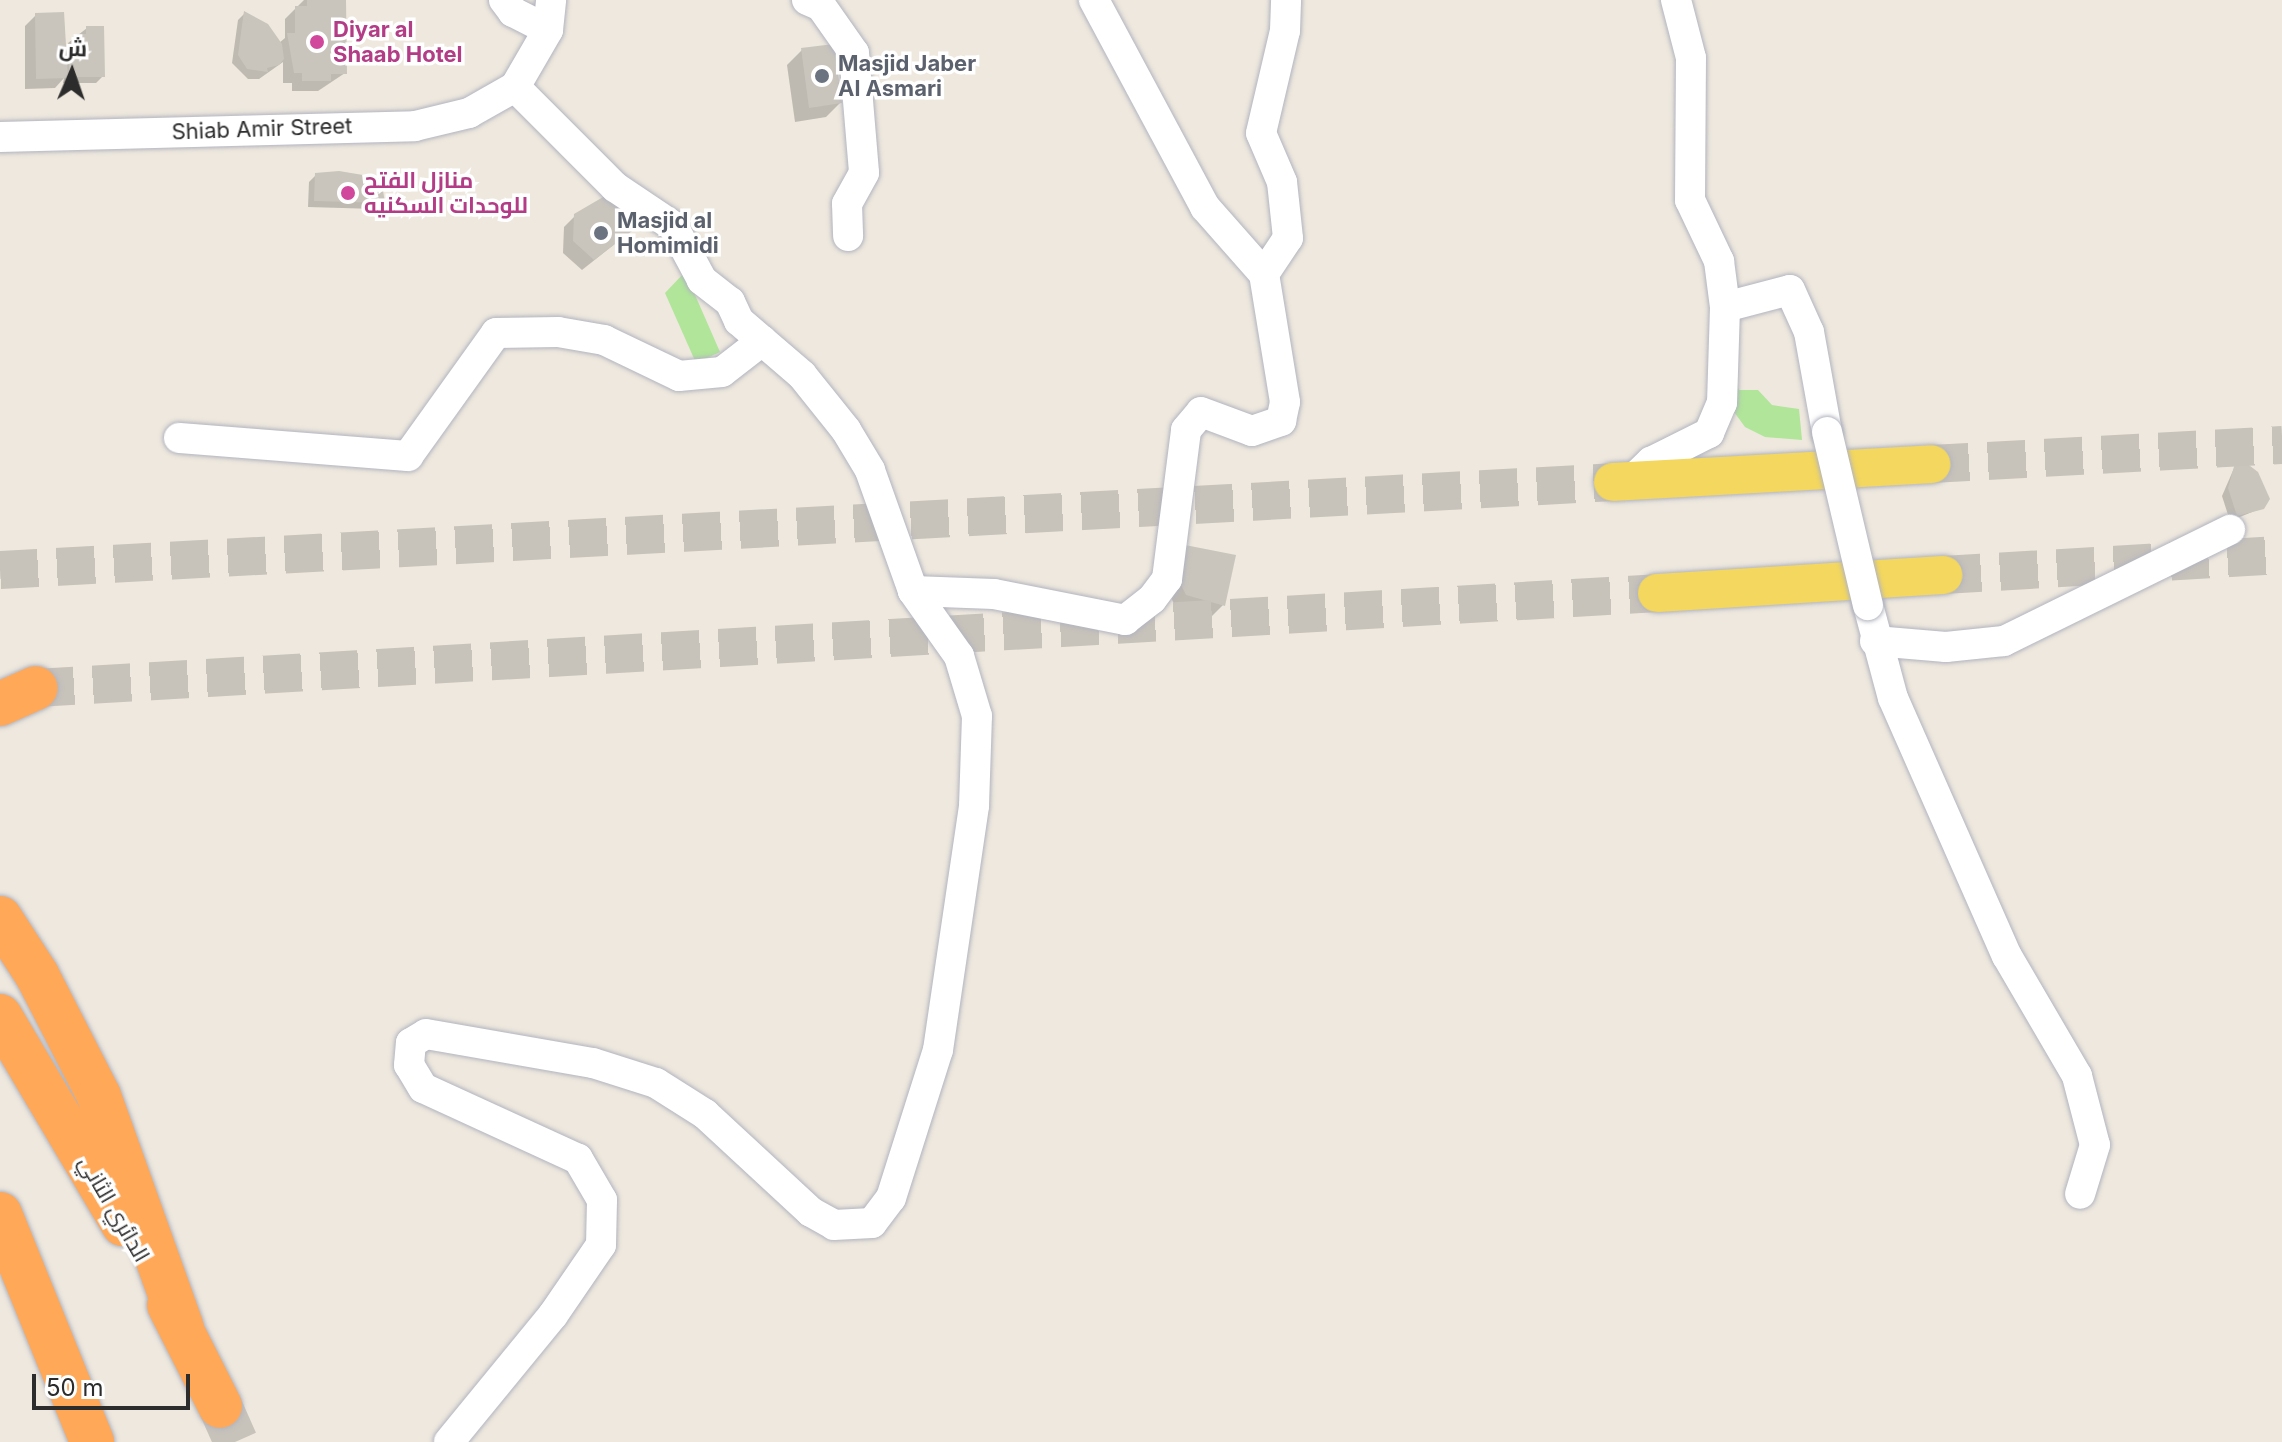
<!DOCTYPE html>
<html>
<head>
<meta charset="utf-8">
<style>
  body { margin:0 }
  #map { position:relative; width:2282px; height:1442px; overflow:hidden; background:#eee8de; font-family:Inter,Cairo,sans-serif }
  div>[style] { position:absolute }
  .green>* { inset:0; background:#b0e59a }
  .shadow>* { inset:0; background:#0003 }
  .building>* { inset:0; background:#c9c5bd }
  .major-tunnel>* { height:38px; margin-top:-19px; transform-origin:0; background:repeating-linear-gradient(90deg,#c7c2ba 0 38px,transparent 0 57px) }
  .highway-tunnel>* { height:44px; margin-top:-22px; transform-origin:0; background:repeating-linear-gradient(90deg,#c7c2ba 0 44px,transparent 0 66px) }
  .roads { filter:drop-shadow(0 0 2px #b2b4bf) drop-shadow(0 0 2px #b2b4bf) }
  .minor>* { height:30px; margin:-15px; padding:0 15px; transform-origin:15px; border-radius:15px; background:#fff }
  .major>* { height:38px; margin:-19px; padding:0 19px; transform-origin:19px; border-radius:19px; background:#f3d75e }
  .highway>* { height:44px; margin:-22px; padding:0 22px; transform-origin:22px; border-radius:22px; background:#ffa858 }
  .bridges { filter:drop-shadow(0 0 2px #b2b4bf) drop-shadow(0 0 2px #b2b4bf) }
  .minor-bridge>* { height:30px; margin:-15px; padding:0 15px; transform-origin:15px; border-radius:15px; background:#fff }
  .dots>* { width:22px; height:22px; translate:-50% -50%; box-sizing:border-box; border:4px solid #fff; border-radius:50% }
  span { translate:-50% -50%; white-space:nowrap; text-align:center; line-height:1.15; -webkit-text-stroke:7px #fff; paint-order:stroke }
  .hotel-label { font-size:22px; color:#b23c85; font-weight:700 }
  .left { translate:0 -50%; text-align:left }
  .worship-label { font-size:22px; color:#5b616d; font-weight:700 }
  .street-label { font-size:22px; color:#2c2c2c }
  .north { position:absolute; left:32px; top:32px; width:80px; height:80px; -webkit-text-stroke:6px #fff; paint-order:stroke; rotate:2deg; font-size:22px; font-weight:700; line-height:32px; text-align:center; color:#2c2c2c }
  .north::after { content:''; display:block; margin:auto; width:28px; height:36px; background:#2c2c2c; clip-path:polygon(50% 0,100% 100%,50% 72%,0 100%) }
  .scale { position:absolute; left:32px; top:1374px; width:158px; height:36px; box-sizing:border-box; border:4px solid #2c2c2c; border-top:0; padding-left:10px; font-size:24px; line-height:28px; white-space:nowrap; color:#2c2c2c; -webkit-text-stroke:6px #fff; paint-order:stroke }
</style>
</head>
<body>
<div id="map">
  <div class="green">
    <div style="clip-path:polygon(685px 272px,720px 352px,696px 363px,665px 293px)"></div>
    <div style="clip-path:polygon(1737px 384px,1739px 390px,1758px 390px,1772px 405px,1799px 409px,1802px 440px,1765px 437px,1745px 427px,1729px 405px)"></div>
  </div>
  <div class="shadow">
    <div style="clip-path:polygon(304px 0,344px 0,345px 73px,318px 91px,292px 91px,292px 83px,283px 83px,283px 62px,259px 79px,248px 79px,232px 63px,238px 20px,245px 13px,279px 43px,285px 38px,285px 19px)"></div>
    <div style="clip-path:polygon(36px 15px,65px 56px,68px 43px,87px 28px,103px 76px,96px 83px,63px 83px,64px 78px,55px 88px,25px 89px,25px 26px)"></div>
    <div style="clip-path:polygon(802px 50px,840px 103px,826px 117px,795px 122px,787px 65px)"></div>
    <div style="clip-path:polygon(316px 175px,382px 202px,376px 209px,308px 207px,309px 182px)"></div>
    <div style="clip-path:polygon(576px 215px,626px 235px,582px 270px,563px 253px,564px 227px)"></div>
    <div style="clip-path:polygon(2238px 459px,2262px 508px,2230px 521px,2222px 496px)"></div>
    <div style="clip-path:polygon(1174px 558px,1223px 605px,1212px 616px,1175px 606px,1162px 579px)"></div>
  </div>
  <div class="building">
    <div style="clip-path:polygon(307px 0,346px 0,347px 74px,331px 74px,331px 81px,302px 81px,302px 73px,294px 73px,287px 33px,295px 33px,295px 6px,307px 6px)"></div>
    <div style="clip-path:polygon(244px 11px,268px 24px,282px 44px,284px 59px,279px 65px,267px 68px,268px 72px,247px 69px,238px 55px)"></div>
    <div style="clip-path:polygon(64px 12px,68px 78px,36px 79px,35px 13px)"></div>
    <div style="clip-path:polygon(86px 26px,104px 26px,105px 77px,69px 77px,69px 48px,75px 48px,75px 34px,86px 34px)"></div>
    <div style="clip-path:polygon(834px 44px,842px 103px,809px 108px,801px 48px)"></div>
    <div style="clip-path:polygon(339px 171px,381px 178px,385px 203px,314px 201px,315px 173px)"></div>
    <div style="clip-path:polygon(610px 193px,640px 225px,594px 260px,573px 241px,574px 214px)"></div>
    <div style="clip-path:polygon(2237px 456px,2258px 472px,2270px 499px,2264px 509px,2237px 516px,2228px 488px)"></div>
    <div style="clip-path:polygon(1185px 545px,1236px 555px,1225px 606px,1186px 595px,1172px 567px)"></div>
  </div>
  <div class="major-tunnel">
    <div style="left:1931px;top:464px;width:352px;rotate:-3.1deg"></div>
    <div style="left:0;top:570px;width:1615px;rotate:-3.12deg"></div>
    <div style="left:1943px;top:575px;width:340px;rotate:-3.4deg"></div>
    <div style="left:36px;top:688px;width:1624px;rotate:-3.35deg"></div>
  </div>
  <div class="highway-tunnel">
    <div style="left:220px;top:1406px;width:39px;rotate:66deg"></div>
  </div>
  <div class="roads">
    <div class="minor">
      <div style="left:504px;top:0;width:15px;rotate:53deg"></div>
      <div style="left:513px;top:12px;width:39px;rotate:27deg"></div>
      <div style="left:807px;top:0;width:15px;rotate:23deg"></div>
      <div style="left:821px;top:6px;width:57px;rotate:54.9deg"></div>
      <div style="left:854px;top:53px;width:120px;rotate:85.2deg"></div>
      <div style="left:864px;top:173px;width:35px;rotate:119deg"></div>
      <div style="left:847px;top:204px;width:32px;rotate:88deg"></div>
      <div style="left:1676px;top:0;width:60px;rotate:75.5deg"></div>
      <div style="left:1691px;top:58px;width:142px;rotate:90.4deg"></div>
      <div style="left:1690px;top:200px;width:68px;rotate:64.6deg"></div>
      <div style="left:1719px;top:261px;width:46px;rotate:82.6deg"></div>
      <div style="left:1725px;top:307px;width:67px;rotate:-14.7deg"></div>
      <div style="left:1790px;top:290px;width:46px;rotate:65.7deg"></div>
      <div style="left:1809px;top:332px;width:102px;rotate:79.8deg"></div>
      <div style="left:0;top:137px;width:415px;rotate:-1.5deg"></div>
      <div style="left:415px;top:126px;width:56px;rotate:-13.5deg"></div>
      <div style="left:469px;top:113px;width:53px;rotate:-29.5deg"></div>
      <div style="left:515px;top:87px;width:66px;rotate:-59.9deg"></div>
      <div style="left:548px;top:30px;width:30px;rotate:-84deg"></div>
      <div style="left:1264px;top:274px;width:43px;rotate:-56.3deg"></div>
      <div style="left:1288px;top:238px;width:56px;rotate:-96.1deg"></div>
      <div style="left:1282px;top:182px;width:53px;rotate:-113.2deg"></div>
      <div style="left:1261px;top:133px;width:105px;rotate:-76.8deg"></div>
      <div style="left:1285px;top:31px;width:31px;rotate:-88deg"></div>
      <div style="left:179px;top:438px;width:230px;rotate:4.5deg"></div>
      <div style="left:408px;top:456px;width:151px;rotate:-54.4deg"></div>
      <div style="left:496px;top:333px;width:62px;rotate:-0.9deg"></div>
      <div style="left:558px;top:332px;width:47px;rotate:9.9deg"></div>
      <div style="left:604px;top:340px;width:83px;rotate:25.6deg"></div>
      <div style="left:679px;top:376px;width:43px;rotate:-5.3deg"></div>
      <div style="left:722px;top:372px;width:51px;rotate:-37.8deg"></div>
      <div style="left:1631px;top:481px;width:28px;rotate:-44deg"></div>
      <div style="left:1651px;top:462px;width:65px;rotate:-26.6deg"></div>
      <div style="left:1709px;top:433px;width:33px;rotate:-67deg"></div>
      <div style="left:1722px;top:403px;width:96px;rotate:-88.2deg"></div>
      <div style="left:913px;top:591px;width:81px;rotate:2.1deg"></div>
      <div style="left:994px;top:594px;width:134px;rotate:11.2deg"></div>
      <div style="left:1125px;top:620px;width:34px;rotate:-38deg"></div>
      <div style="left:1152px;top:599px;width:25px;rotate:-53deg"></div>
      <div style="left:1167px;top:579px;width:150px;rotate:-82.7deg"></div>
      <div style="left:1186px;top:430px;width:23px;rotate:-50deg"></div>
      <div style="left:1201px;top:412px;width:54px;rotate:20.4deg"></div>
      <div style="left:1252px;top:431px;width:31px;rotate:-19deg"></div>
      <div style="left:1281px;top:421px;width:19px;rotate:-78deg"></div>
      <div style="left:1285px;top:402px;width:130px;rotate:-99.3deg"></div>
      <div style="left:1264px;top:274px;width:89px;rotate:-131.4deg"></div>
      <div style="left:1205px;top:207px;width:235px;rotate:-118.2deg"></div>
      <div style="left:1868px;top:605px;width:96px;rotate:75deg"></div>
      <div style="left:1893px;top:698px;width:282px;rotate:66.2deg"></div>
      <div style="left:2007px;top:956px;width:139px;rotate:59.7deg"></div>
      <div style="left:2077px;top:1076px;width:71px;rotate:75.4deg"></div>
      <div style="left:2095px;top:1145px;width:51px;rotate:107deg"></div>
      <div style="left:1875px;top:641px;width:71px;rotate:4.8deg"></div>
      <div style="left:1946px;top:647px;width:58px;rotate:-5.9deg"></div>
      <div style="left:2004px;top:641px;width:252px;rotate:-26.2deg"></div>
      <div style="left:449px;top:1442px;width:164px;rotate:-50.7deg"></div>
      <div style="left:553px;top:1315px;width:85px;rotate:-55.6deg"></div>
      <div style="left:601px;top:1245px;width:45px;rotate:-88.7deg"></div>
      <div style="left:602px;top:1200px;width:48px;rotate:-120.3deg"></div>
      <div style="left:578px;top:1159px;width:170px;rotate:-155.4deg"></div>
      <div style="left:423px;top:1088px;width:27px;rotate:-121deg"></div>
      <div style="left:409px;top:1065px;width:22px;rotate:-85deg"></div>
      <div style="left:411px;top:1043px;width:17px;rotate:-31deg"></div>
      <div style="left:426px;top:1034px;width:169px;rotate:9.9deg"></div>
      <div style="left:593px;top:1063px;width:66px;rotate:17.6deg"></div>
      <div style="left:656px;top:1083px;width:58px;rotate:32.3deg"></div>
      <div style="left:705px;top:1114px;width:144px;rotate:42.8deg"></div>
      <div style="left:811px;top:1212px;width:26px;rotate:29deg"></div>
      <div style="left:834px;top:1225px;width:38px;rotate:-3deg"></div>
      <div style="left:872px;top:1223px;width:31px;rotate:-53deg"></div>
      <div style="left:891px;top:1198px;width:155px;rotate:-72.4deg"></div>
      <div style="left:938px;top:1050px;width:247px;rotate:-81.6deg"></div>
      <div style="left:974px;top:806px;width:90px;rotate:-88.1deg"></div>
      <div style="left:977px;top:716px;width:63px;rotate:-106.7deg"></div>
      <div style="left:959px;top:656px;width:80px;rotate:-125.3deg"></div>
      <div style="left:913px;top:591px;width:128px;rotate:-109.6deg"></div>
      <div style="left:870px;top:470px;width:47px;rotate:-121deg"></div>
      <div style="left:846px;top:430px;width:70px;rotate:-128.7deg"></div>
      <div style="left:802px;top:375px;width:83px;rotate:-139.4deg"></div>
      <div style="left:739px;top:321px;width:21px;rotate:-115deg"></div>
      <div style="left:730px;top:302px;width:36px;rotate:-142deg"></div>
      <div style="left:702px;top:280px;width:61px;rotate:-118.2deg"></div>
      <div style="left:673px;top:226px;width:70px;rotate:-146.1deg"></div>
      <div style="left:615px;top:187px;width:141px;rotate:-135deg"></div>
    </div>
    <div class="major">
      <div style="left:1613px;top:482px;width:319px;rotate:-3.2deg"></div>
      <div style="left:1657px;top:593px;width:287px;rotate:-3.6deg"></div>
    </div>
    <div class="highway">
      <div style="left:0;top:704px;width:39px;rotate:-24deg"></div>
      <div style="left:0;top:918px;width:68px;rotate:57deg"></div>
      <div style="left:37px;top:975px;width:136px;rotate:62.9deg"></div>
      <div style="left:99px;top:1096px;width:246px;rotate:70.3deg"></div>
      <div style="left:0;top:1016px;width:242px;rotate:59.4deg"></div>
      <div style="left:0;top:1214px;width:246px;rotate:68deg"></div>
      <div style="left:169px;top:1305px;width:113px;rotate:63.2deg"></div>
    </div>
  </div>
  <div class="bridges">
    <div class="minor-bridge">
      <div style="left:1827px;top:432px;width:178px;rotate:76.7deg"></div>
    </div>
  </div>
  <div class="dots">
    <div style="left:317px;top:42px;background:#d1479c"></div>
    <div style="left:822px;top:76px;background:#6b7280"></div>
    <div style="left:348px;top:193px;background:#d1479c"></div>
    <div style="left:601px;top:233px;background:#6b7280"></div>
  </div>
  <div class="hotel-label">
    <span class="left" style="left:333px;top:42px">Diyar al<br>Shaab Hotel</span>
    <span class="left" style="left:364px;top:193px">منازل الفتح<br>للوحدات السكنيه</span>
  </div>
  <div class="worship-label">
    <span class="left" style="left:838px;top:76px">Masjid Jaber<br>Al Asmari</span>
    <span class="left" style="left:617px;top:233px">Masjid al<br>Homimidi</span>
  </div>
  <div class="street-label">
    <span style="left:262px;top:129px;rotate:-2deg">Shiab Amir Street</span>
    <span style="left:114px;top:1209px;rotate:60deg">الدائري الثاني</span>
  </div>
  <div class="north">ش</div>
  <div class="scale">50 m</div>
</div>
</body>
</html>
